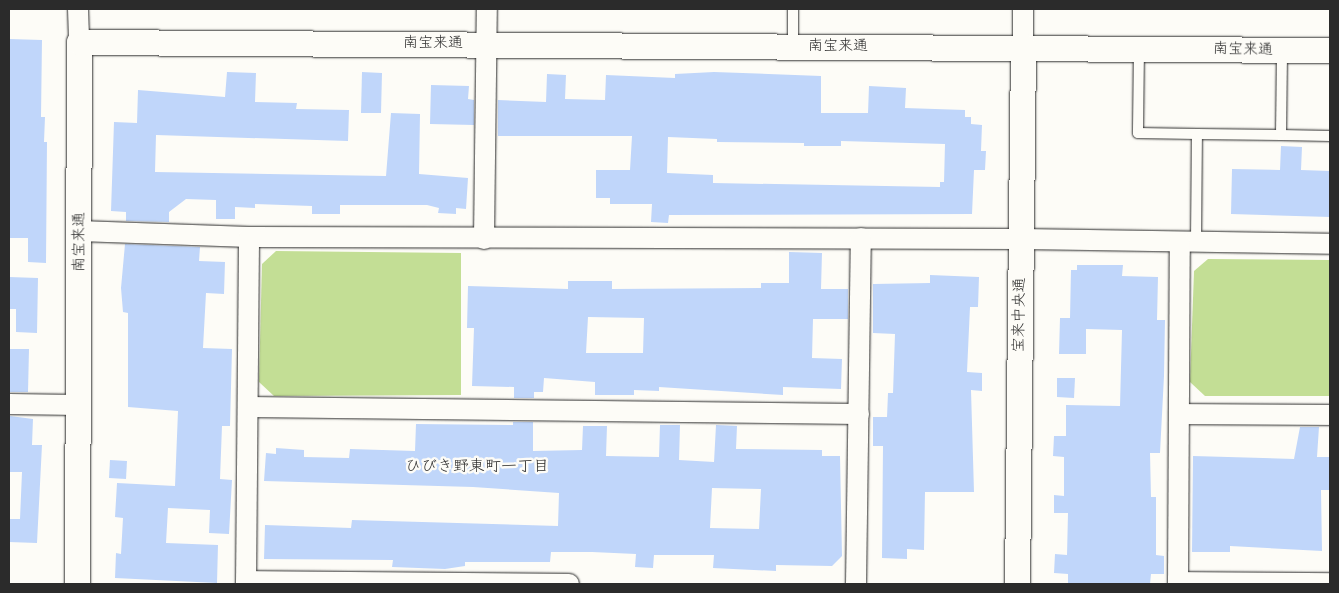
<!DOCTYPE html>
<html>
<head>
<meta charset="utf-8">
<style>
  body { margin:0 }
  #map { position:relative; width:1339px; height:593px; overflow:hidden; background:#fdfcf7; font-family:"Architects Daughter","Klee One",sans-serif }
  div>[style] { position:absolute }
  .green>* { inset:0; background:#c3de95 }
  .building>* { inset:0; background:#c0d6fa }
  .roads { filter:drop-shadow(0 0 1px #2b2b2b) drop-shadow(0 0 1px #2b2b2b) }
  .service>* { height:10px; margin:-5px; padding:0 5px; transform-origin:5px; border-radius:5px; background:#fdfcf7 }
  .minor>* { height:20px; margin:-10px; padding:0 10px; transform-origin:10px; border-radius:10px; background:#fdfcf7 }
  .tertiary>* { height:25px; margin:-12.5px; padding:0 12.5px; transform-origin:12.5px; border-radius:12.5px; background:#fdfcf7 }
  span { translate:-50% -50%; white-space:nowrap; text-align:center; line-height:1.15; -webkit-text-stroke:5px #fdfcf7; paint-order:stroke }
  .street-label { font-size:15px; color:#2b2b2b }
  .neighbourhood-label { font-size:16px; color:#2b2b2b }
  .frame { position:absolute; inset:0; border:10px solid #2b2b2b; pointer-events:none }
</style>
</head>
<body>
<div id="map">
  <div class="green">
    <div style="clip-path:polygon(276px 251px,461px 253px,461px 395px,274px 396px,259px 382px,262px 264px)"></div>
    <div style="clip-path:polygon(1208px 259px,1330px 260px,1330px 396px,1205px 396px,1190px 382px,1194px 271px)"></div>
  </div>
  <div class="building">
    <div style="clip-path:polygon(9px 39px,42px 40px,41px 117px,45px 117px,44px 142px,47px 142px,46px 263px,28px 262px,28px 238px,9px 238px)"></div>
    <div style="clip-path:polygon(227px 72px,256px 73px,255px 102px,297px 103px,296px 109px,349px 110px,348px 141px,156px 135px,155px 172px,386px 176px,391px 113px,420px 114px,419px 174px,468px 178px,466px 209px,456px 208px,456px 214px,438px 213px,439px 208px,427px 205px,340px 205px,340px 214px,312px 214px,312px 206px,255px 204px,255px 208px,235px 207px,235px 219px,216px 219px,216px 200px,186px 199px,169px 212px,169px 222px,126px 221px,126px 212px,111px 211px,114px 122px,137px 123px,138px 90px,225px 97px)"></div>
    <div style="clip-path:polygon(362px 72px,382px 73px,381px 113px,361px 113px)"></div>
    <div style="clip-path:polygon(evenodd,714px 72px,821px 76px,821px 113px,868px 113px,869px 86px,906px 88px,905px 108px,965px 110px,965px 117px,971px 117px,971px 124px,982px 125px,981px 151px,986px 151px,985px 170px,974px 170px,972px 214px,669px 215px,668px 223px,651px 222px,652px 204px,610px 204px,610px 198px,596px 198px,596px 170px,630px 170px,632px 136px,498px 136px,498px 100px,546px 102px,547px 74px,566px 75px,565px 99px,605px 100px,606px 75px,675px 78px,675px 74px,714px 72px,668px 137px,717px 139px,717px 142px,804px 143px,804px 146px,841px 146px,841px 141px,945px 144px,944px 182px,940px 182px,940px 187px,713px 183px,713px 175px,667px 173px,668px 137px)"></div>
    <div style="clip-path:polygon(431px 85px,469px 86px,468px 99px,474px 100px,474px 125px,430px 124px)"></div>
    <div style="clip-path:polygon(1281px 146px,1302px 147px,1301px 170px,1330px 171px,1330px 217px,1231px 214px,1232px 169px,1280px 170px)"></div>
    <div style="clip-path:polygon(125px 244px,200px 247px,199px 261px,225px 262px,224px 294px,206px 293px,203px 348px,232px 349px,230px 426px,222px 426px,220px 479px,232px 480px,229px 534px,209px 533px,210px 510px,168px 508px,166px 543px,218px 545px,217px 583px,115px 578px,116px 553px,121px 554px,123px 518px,115px 517px,117px 483px,175px 486px,178px 411px,128px 407px,128px 313px,123px 312px,121px 288px)"></div>
    <div style="clip-path:polygon(evenodd,789px 252px,822px 253px,821px 289px,848px 289px,848px 319px,813px 319px,812px 358px,842px 359px,841px 389px,783px 387px,783px 395px,659px 387px,659px 391px,634px 390px,634px 395px,595px 395px,595px 382px,544px 378px,543px 392px,534px 392px,534px 398px,514px 398px,514px 387px,472px 386px,474px 328px,467px 328px,468px 286px,568px 289px,568px 281px,612px 281px,612px 289px,761px 288px,761px 283px,789px 283px,789px 252px,588px 317px,644px 318px,643px 353px,586px 353px,588px 317px)"></div>
    <div style="clip-path:polygon(1077px 265px,1123px 265px,1122px 276px,1158px 277px,1157px 320px,1165px 320px,1164px 376px,1160px 453px,1150px 453px,1151px 497px,1156px 497px,1156px 555px,1164px 556px,1164px 574px,1151px 574px,1150px 584px,1068px 584px,1068px 574px,1054px 573px,1055px 554px,1067px 555px,1068px 513px,1054px 513px,1054px 495px,1064px 496px,1064px 457px,1053px 456px,1054px 436px,1066px 436px,1066px 405px,1120px 406px,1122px 330px,1086px 329px,1086px 354px,1059px 354px,1060px 318px,1070px 318px,1071px 270px,1077px 270px)"></div>
    <div style="clip-path:polygon(930px 275px,979px 277px,978px 307px,970px 307px,967px 372px,982px 373px,982px 391px,971px 390px,974px 492px,925px 492px,924px 550px,907px 549px,907px 559px,882px 558px,883px 446px,873px 446px,873px 417px,887px 417px,888px 393px,893px 393px,895px 334px,873px 333px,873px 284px,930px 283px)"></div>
    <div style="clip-path:polygon(9px 277px,38px 278px,37px 333px,16px 332px,16px 309px,9px 309px)"></div>
    <div style="clip-path:polygon(9px 349px,29px 349px,28px 392px,10px 392px)"></div>
    <div style="clip-path:polygon(1057px 378px,1075px 378px,1074px 398px,1057px 397px)"></div>
    <div style="clip-path:polygon(10px 416px,33px 419px,32px 445px,42px 445px,37px 543px,9px 542px,9px 519px,20px 519px,22px 472px,9px 472px)"></div>
    <div style="clip-path:polygon(evenodd,513px 422px,533px 422px,533px 451px,582px 450px,583px 426px,607px 426px,606px 456px,659px 457px,660px 425px,680px 425px,679px 460px,714px 462px,716px 425px,737px 426px,736px 449px,822px 450px,822px 456px,840px 456px,842px 556px,832px 566px,776px 565px,776px 571px,713px 568px,714px 555px,654px 555px,653px 568px,635px 567px,636px 554px,592px 552px,551px 552px,550px 562px,465px 562px,465px 566px,445px 569px,392px 567px,393px 560px,264px 559px,265px 525px,351px 528px,352px 520px,558px 526px,559px 493px,473px 487px,264px 481px,266px 453px,276px 454px,276px 448px,304px 450px,304px 457px,349px 458px,350px 449px,415px 451px,416px 424px,513px 425px,513px 422px,712px 488px,761px 489px,759px 529px,710px 528px,712px 488px)"></div>
    <div style="clip-path:polygon(1300px 427px,1319px 427px,1317px 457px,1330px 457px,1330px 490px,1321px 490px,1322px 551px,1230px 546px,1230px 552px,1192px 552px,1193px 456px,1294px 459px)"></div>
    <div style="clip-path:polygon(110px 460px,127px 461px,126px 479px,109px 478px)"></div>
  </div>
  <div class="roads">
    <div class="service">
      <div style="left:793px;top:45px;width:36px;rotate:-90deg"></div>
      <div style="left:1139px;top:48px;width:85px;rotate:90.7deg"></div>
      <div style="left:1138px;top:133px;width:59px;rotate:1deg"></div>
      <div style="left:1281px;top:135px;width:49px;rotate:1.2deg"></div>
      <div style="left:1196px;top:242px;width:108px;rotate:-89.5deg"></div>
      <div style="left:1197px;top:134px;width:84px;rotate:0.7deg"></div>
      <div style="left:1281px;top:135px;width:85px;rotate:-89.3deg"></div>
    </div>
    <div class="minor">
      <div style="left:78px;top:9px;width:33px;rotate:88deg"></div>
      <div style="left:1023px;top:46px;width:37px;rotate:-90deg"></div>
      <div style="left:79px;top:231px;width:170px;rotate:2deg"></div>
      <div style="left:249px;top:237px;width:771px;rotate:0.15deg"></div>
      <div style="left:1020px;top:239px;width:310px;rotate:0.9deg"></div>
      <div style="left:484px;top:239px;width:230px;rotate:-89.3deg"></div>
      <div style="left:9px;top:404px;width:69px;rotate:0.8deg"></div>
      <div style="left:248px;top:407px;width:611px;rotate:0.66deg"></div>
      <div style="left:1179px;top:414px;width:151px;rotate:0.4deg"></div>
      <div style="left:246px;top:581px;width:323px;rotate:0.5deg"></div>
      <div style="left:1178px;top:582px;width:152px;rotate:0.4deg"></div>
      <div style="left:246px;top:584px;width:347px;rotate:-89.5deg"></div>
      <div style="left:856px;top:584px;width:346px;rotate:-89.2deg"></div>
      <div style="left:1178px;top:584px;width:342px;rotate:-89.7deg"></div>
    </div>
    <div class="tertiary">
      <div style="left:77px;top:584px;width:542px;rotate:-89.79deg"></div>
      <div style="left:79px;top:42px;width:1251px;rotate:0.37deg"></div>
      <div style="left:1017px;top:584px;width:538px;rotate:-89.36deg"></div>
    </div>
  </div>
  <div class="street-label">
    <span style="left:433px;top:43px">南宝来通</span>
    <span style="left:838px;top:46px">南宝来通</span>
    <span style="left:1243px;top:49px;rotate:1deg">南宝来通</span>
    <span style="left:79px;top:242px;rotate:-90deg">南宝来通</span>
    <span style="left:1019px;top:315px;rotate:-89deg">宝来中央通</span>
  </div>
  <div class="neighbourhood-label">
    <span style="left:477px;top:466px">ひびき野東町一丁目</span>
  </div>
  <div class="frame"></div>
</div>
</body>
</html>
